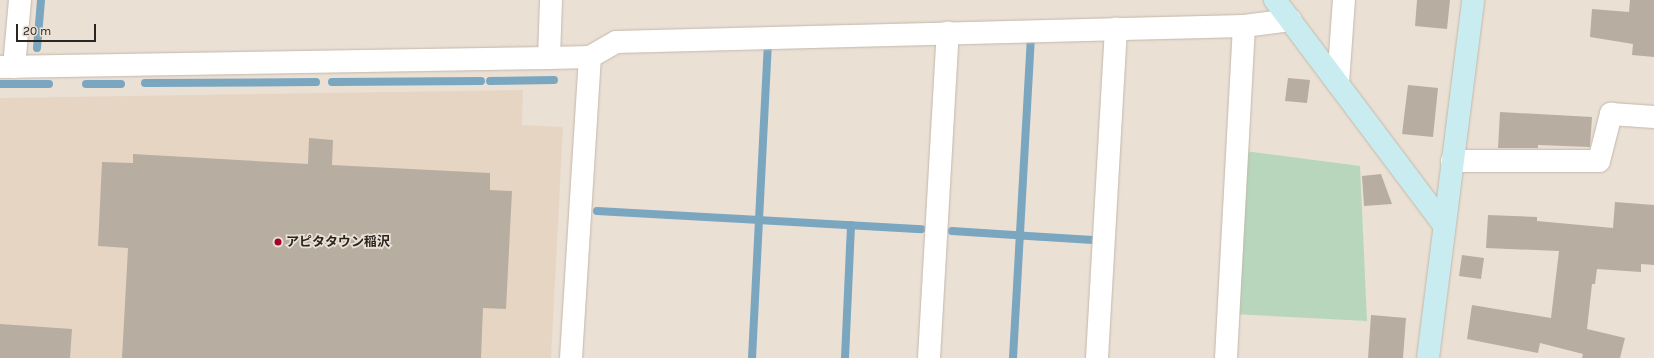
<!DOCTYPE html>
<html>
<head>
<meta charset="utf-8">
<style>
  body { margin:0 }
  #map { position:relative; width:1654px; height:358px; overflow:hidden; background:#ebe0d4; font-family:Karla,"Noto Sans JP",sans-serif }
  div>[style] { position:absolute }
  .commercial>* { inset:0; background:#e7d5c4 }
  .green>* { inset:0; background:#b7d6bc }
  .stream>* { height:8px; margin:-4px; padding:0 4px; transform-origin:4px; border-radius:4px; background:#7aa6c0 }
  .building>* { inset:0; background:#b7ada1 }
  .roads { filter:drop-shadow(0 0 1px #c2b8ac) drop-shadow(0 0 1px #c2b8ac) }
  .street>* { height:22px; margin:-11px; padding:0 11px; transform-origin:11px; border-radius:11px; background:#fff }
  .secondary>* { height:22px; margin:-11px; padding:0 11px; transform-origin:11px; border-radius:11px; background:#c8ecef }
  .dots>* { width:11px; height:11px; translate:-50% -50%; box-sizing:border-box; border:2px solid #ebe0d4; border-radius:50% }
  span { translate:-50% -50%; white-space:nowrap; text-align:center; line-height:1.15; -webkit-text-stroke:3.5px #ebe0d4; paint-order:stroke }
  .poi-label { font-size:13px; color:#292521; font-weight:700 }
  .left { translate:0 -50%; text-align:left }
  .scale { position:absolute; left:16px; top:24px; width:80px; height:18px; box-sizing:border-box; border:2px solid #292521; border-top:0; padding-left:5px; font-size:12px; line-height:14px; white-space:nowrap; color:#292521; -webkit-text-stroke:3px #ebe0d4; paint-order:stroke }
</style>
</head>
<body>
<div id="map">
  <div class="commercial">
    <div style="clip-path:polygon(523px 90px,522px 125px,563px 127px,551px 358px,0 358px,0 98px)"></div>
  </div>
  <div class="green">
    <div style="clip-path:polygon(1244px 151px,1360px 166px,1367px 321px,1234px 314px)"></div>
  </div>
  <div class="stream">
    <div style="left:37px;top:48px;width:48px;rotate:-85.2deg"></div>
    <div style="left:490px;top:81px;width:64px;rotate:-0.9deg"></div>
    <div style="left:332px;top:82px;width:149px;rotate:-0.4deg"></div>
    <div style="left:145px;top:83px;width:171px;rotate:-0.3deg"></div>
    <div style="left:0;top:84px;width:49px"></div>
    <div style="left:86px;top:84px;width:35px"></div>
    <div style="left:597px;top:211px;width:325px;rotate:3.2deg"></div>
    <div style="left:952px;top:231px;width:141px;rotate:3.7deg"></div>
    <div style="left:752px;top:358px;width:312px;rotate:-87.1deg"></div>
    <div style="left:845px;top:358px;width:133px;rotate:-87.4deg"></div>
    <div style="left:1013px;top:358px;width:322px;rotate:-86.8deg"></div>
  </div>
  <div class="building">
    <div style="clip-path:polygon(1417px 0,1450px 0,1447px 29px,1415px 26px)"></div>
    <div style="clip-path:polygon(1630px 0,1654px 0,1654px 57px,1632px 55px,1633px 44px,1590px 37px,1592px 9px,1629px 12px)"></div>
    <div style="clip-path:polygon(1288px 78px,1310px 80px,1307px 103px,1285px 101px)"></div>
    <div style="clip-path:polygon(1408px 85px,1438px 88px,1433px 137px,1402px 134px)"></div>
    <div style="clip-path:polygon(1500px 112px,1592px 117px,1590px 147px,1538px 145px,1538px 148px,1498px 148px)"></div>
    <div style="clip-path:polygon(309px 138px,333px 140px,332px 165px,490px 173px,490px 190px,512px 191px,506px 309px,483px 308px,481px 358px,122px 358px,128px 248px,98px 246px,102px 162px,133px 163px,133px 154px,308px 164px)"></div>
    <div style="clip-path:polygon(1381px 174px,1392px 204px,1364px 206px,1362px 176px)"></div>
    <div style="clip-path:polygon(1615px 202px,1654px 205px,1654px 265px,1641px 264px,1641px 272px,1597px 269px,1595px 284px,1592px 284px,1587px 329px,1625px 338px,1620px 358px,1582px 358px,1583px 354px,1540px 343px,1538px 353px,1467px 339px,1472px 305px,1551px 318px,1559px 251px,1486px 248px,1488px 215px,1537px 217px,1537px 221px,1613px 228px)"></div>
    <div style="clip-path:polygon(1462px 255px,1484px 258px,1481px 279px,1459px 276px)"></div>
    <div style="clip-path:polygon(1371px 315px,1406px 318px,1403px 358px,1368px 358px)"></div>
    <div style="clip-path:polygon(0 324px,72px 329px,70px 358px,0 358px)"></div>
  </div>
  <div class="roads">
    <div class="street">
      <div style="left:549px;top:58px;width:58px;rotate:-88deg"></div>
      <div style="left:0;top:67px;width:549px;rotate:-0.94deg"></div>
      <div style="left:549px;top:58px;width:41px;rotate:-1.4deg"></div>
      <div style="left:590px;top:57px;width:30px;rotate:-30deg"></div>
      <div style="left:616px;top:42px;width:628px;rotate:-1.46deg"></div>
      <div style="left:1244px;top:26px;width:47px;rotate:-7.3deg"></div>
      <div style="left:14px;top:67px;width:67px;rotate:-84.9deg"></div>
      <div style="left:1338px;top:83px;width:83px;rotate:-85.9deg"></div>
      <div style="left:1452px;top:161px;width:147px"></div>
      <div style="left:1599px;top:161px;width:49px;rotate:-75.7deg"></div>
      <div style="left:1611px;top:114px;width:43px;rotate:4deg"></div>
      <div style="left:571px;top:358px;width:302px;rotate:-86.4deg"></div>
      <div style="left:929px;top:358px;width:326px;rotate:-86.7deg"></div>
      <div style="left:1097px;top:358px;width:330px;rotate:-86.7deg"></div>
      <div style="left:1226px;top:358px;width:332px;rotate:-86.9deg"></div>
    </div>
    <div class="secondary">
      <div style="left:1275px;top:0;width:281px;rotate:53.1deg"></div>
      <div style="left:1428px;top:358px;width:361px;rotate:-82.8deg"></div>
    </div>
  </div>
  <div class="dots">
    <div style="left:278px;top:242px;background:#a2022d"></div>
  </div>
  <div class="poi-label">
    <span class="left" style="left:286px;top:242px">アピタタウン稲沢</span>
  </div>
  <div class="scale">20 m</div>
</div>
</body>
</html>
